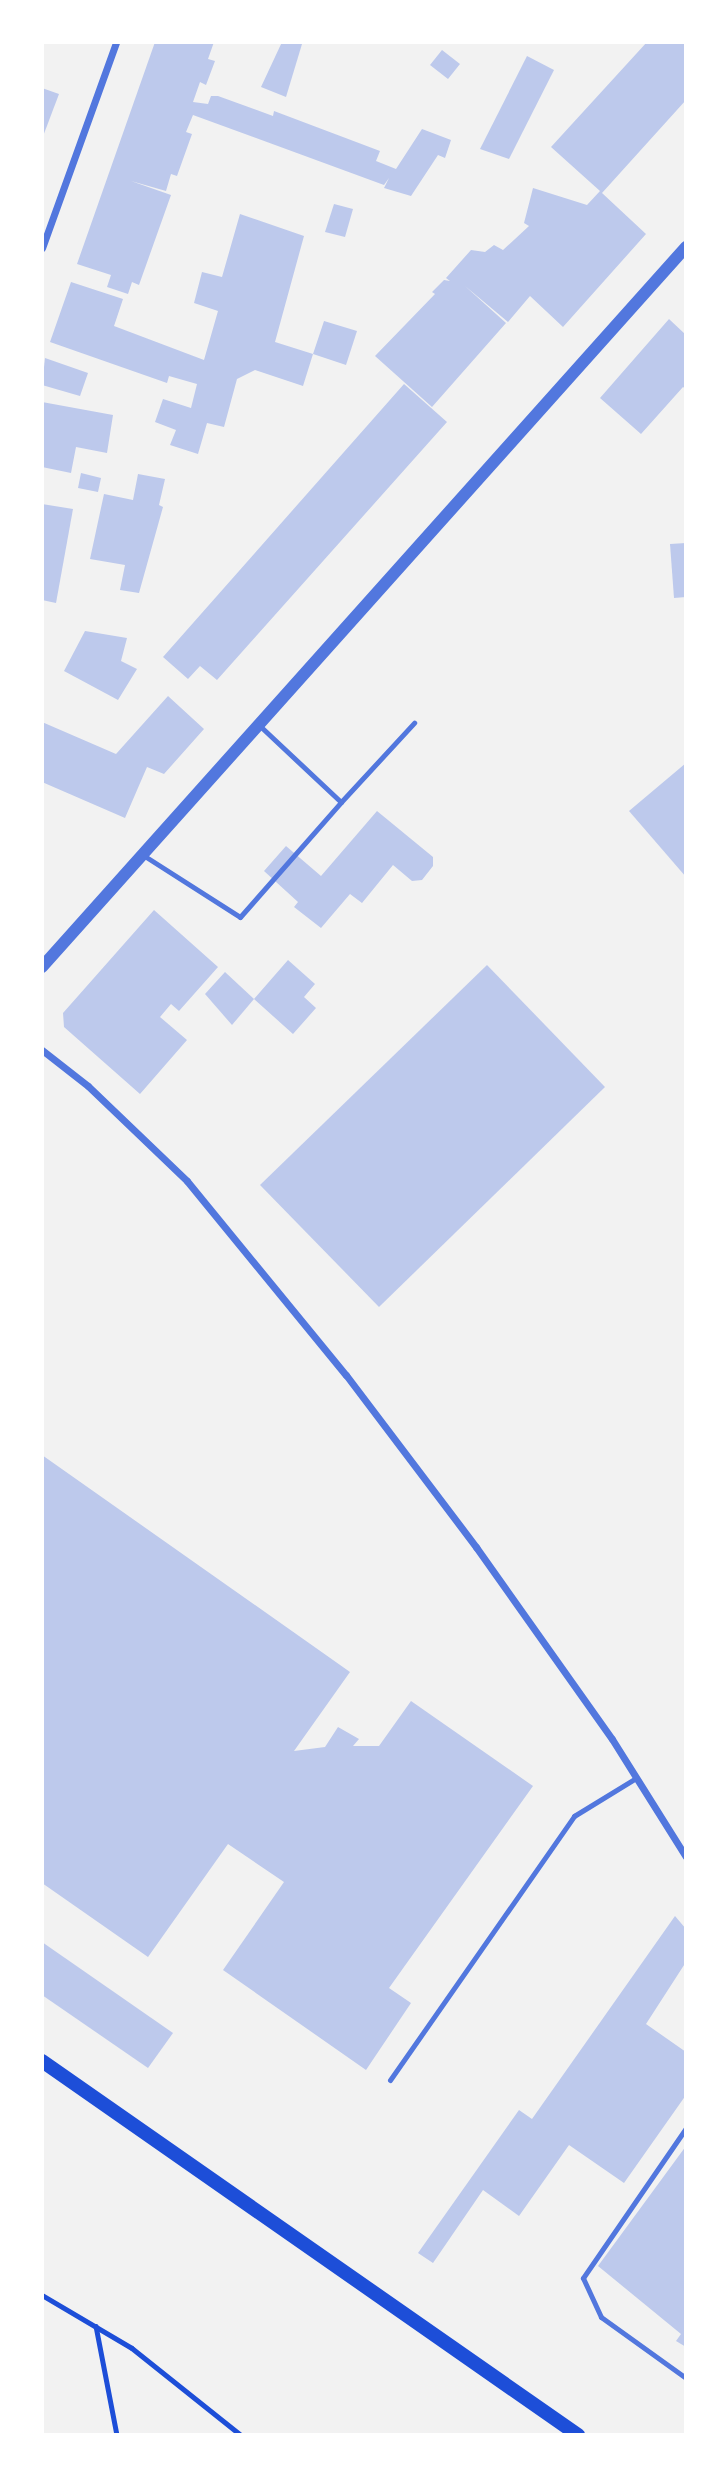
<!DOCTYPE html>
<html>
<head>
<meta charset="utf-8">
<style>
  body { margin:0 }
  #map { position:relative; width:728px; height:2477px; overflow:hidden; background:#f2f2f2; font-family:Manrope,sans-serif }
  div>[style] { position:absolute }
  .building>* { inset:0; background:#bdc9ec }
  .path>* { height:4.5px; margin:-2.25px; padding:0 2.25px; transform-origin:2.25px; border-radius:2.25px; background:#1d4ed8 }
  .service>* { height:5px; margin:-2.5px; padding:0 2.5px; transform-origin:2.5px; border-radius:2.5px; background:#5277de }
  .minor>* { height:7px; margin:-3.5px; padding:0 3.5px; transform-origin:3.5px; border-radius:3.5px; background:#5277de }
  .tertiary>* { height:12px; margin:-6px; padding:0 6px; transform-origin:6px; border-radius:6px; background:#5277de }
  .secondary>* { height:14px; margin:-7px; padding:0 7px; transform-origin:7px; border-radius:7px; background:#1d4ed8 }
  span { translate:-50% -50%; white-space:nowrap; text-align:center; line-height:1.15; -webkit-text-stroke:6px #fff; paint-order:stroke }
  .frame { position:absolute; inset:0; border:44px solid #fff; pointer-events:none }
</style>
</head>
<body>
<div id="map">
  <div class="building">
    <div style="clip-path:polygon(155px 42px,214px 42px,208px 59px,215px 61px,206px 85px,200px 82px,193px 102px,208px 104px,211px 96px,218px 96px,273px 116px,274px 111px,380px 151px,376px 161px,396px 169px,422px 129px,451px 140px,445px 158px,438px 155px,411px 196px,384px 188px,389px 178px,384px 185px,193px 115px,186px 132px,192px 134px,177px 176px,171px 174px,166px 191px,131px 181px,171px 195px,139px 285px,132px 282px,128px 294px,107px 287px,111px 275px,77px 264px)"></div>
    <div style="clip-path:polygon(282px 42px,302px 44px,286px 97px,261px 87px)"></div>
    <div style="clip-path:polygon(647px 42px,686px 42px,686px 100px,602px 193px,646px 234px,563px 327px,530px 296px,508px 322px,465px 286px,506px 323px,432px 407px,375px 356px,435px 294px,432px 292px,444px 280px,450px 281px,446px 278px,471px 250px,485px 252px,494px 245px,503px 250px,529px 226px,524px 223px,533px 188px,587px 205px,600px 191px,551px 147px)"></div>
    <div style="clip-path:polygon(442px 50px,460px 64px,448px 79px,430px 65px)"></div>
    <div style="clip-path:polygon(527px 56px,554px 70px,509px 159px,480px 149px)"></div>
    <div style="clip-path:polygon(42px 88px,59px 94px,42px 139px)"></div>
    <div style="clip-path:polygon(334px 204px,353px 209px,345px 237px,325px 232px)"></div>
    <div style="clip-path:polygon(240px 214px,304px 236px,275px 342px,313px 354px,303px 386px,255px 370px,237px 379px,224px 427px,207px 423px,198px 454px,170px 445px,176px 430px,155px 422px,163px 399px,191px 408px,197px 384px,169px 376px,167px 383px,50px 342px,71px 282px,123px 299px,114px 326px,204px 360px,218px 311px,194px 303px,202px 272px,222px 277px)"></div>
    <div style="clip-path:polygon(669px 319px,686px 335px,686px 389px,683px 387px,641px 434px,600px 398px)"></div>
    <div style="clip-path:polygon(324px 321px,357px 331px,346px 365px,313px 354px)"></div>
    <div style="clip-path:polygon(45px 358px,88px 373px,80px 396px,42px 385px)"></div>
    <div style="clip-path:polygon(404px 384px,447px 422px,217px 680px,200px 666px,188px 679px,163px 657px)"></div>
    <div style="clip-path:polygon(42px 402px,113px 415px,107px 453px,76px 447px,71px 473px,42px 467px)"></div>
    <div style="clip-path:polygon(81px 473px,101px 478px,98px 492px,78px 488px)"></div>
    <div style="clip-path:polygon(138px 474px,165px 479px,159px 505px,163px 507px,139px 593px,120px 590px,125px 565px,90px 559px,104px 494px,133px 500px)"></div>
    <div style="clip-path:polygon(42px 504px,73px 509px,56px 603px,42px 600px)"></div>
    <div style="clip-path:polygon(686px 543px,686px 597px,674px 598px,670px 544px)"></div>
    <div style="clip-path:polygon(85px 631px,127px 638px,121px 661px,137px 669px,118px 700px,64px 671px)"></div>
    <div style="clip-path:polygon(168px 696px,204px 729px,164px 774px,147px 767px,125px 818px,42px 782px,42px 722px,116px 754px)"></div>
    <div style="clip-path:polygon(686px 763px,686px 877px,629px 811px)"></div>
    <div style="clip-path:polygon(377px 811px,433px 857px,433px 866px,422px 880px,412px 881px,393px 865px,362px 903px,350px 894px,321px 928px,294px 907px,298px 902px,264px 871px,286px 846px,321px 876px)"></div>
    <div style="clip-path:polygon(154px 910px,218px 967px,179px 1011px,171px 1004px,160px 1017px,187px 1040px,140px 1094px,64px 1027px,63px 1013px)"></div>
    <div style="clip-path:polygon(288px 960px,315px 984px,304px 997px,316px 1008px,293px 1034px,254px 999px)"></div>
    <div style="clip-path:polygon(487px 965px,605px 1087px,379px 1307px,260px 1185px)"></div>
    <div style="clip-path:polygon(225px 972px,254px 999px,232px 1025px,205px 994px)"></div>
    <div style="clip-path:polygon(42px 1455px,350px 1672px,294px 1751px,325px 1747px,338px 1727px,359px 1739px,353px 1746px,379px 1746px,411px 1701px,533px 1786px,389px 1988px,411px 2003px,366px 2070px,223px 1970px,284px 1882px,228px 1844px,148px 1957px,42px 1883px)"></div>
    <div style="clip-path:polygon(675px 1916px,686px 1929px,686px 1962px,646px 2024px,686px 2052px,686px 2095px,624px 2183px,569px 2145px,519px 2216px,483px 2190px,433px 2263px,418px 2253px,519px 2110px,532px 2119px)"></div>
    <div style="clip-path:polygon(42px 1942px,173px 2033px,148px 2068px,42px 1995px)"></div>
    <div style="clip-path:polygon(686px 2146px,686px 2347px,676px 2341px,681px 2334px,598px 2266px)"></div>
  </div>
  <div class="path">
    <div style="left:42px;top:2295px;width:104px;rotate:30.5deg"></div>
    <div style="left:132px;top:2348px;width:139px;rotate:38.6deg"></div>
    <div style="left:96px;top:2326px;width:111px;rotate:79.1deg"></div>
  </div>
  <div class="service">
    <div style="left:260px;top:726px;width:111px;rotate:43.2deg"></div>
    <div style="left:341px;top:802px;width:108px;rotate:-47.3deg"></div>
    <div style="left:143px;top:855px;width:115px;rotate:32.6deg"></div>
    <div style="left:240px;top:917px;width:153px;rotate:-48.7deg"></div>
    <div style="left:390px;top:2080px;width:322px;rotate:-55.1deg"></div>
    <div style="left:574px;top:1816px;width:73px;rotate:-31.5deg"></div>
    <div style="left:686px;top:2128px;width:182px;rotate:124.5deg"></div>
    <div style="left:583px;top:2278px;width:43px;rotate:65.2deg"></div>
    <div style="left:601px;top:2317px;width:105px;rotate:35.7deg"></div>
  </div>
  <div class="minor">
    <div style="left:42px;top:248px;width:219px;rotate:-70.2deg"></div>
    <div style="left:42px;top:1050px;width:58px;rotate:38deg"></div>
    <div style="left:88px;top:1086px;width:137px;rotate:43.8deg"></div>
    <div style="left:187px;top:1181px;width:251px;rotate:50.7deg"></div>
    <div style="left:346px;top:1375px;width:216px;rotate:52.9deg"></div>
    <div style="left:476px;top:1547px;width:235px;rotate:54.7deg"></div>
    <div style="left:612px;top:1739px;width:139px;rotate:57.9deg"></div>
  </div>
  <div class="tertiary">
    <div style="left:42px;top:967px;width:966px;rotate:-48.19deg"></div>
  </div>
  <div class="secondary">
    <div style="left:42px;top:2061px;width:654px;rotate:34.91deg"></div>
  </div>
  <div class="frame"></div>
</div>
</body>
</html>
